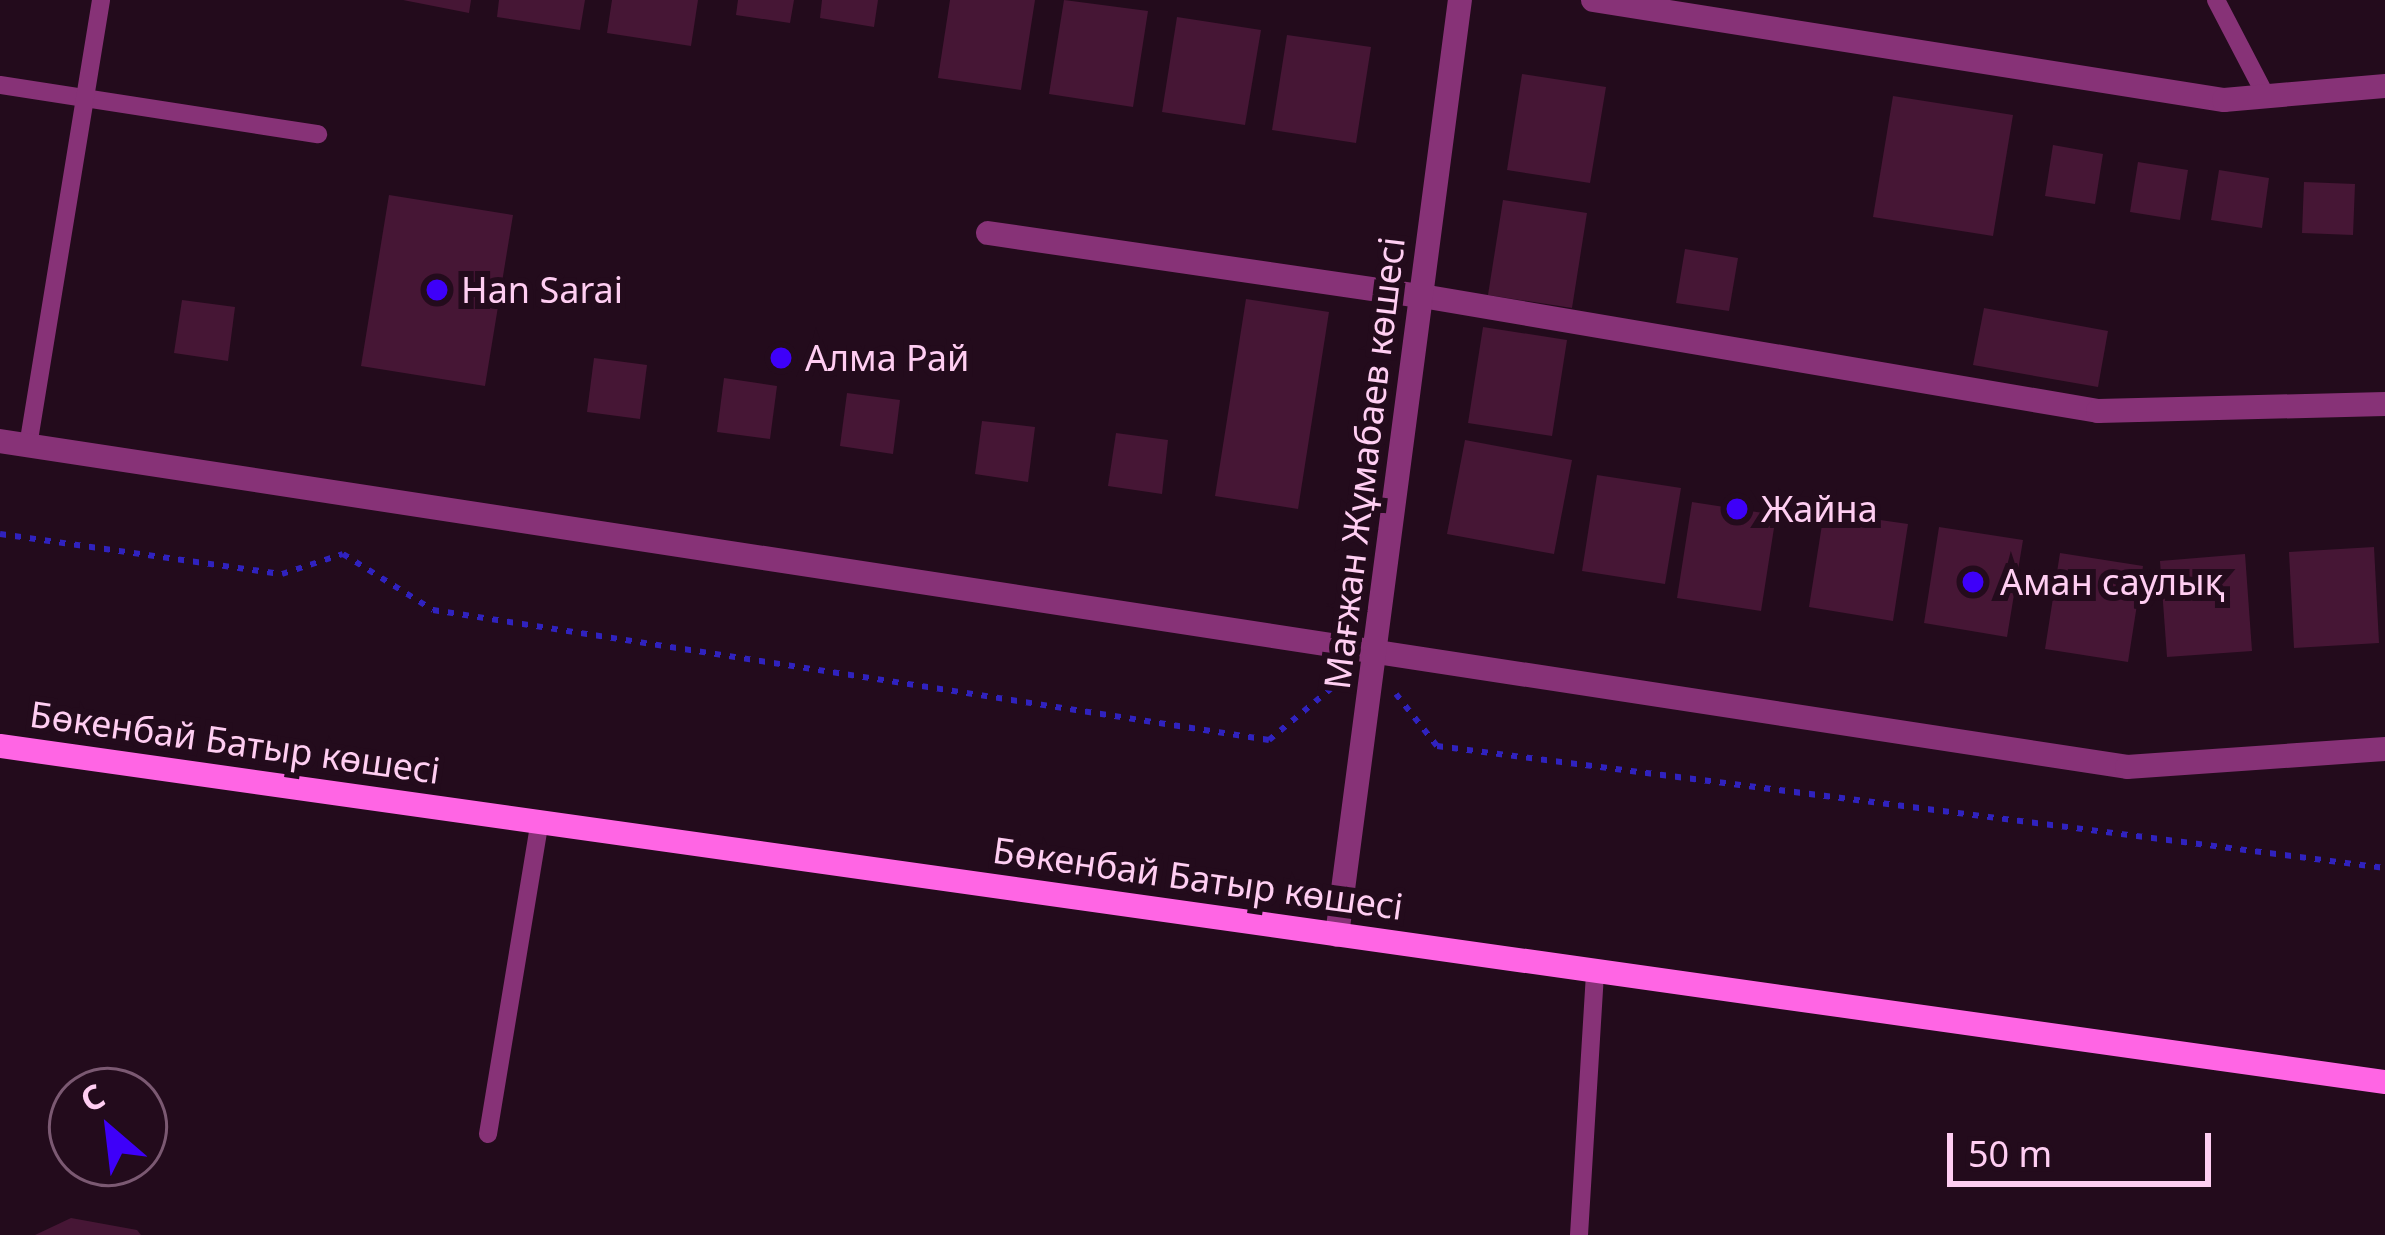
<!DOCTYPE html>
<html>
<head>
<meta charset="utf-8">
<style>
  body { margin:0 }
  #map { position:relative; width:2385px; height:1235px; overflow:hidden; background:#230b1c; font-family:"Noto Sans",sans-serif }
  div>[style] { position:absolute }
  .building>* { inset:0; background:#461635 }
  .path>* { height:6px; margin-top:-3px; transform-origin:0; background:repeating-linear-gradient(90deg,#3022bf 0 6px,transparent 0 15px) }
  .service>* { height:18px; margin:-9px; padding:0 9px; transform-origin:9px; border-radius:9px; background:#873277 }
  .minor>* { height:24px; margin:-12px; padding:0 12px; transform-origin:12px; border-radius:12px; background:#873277 }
  .secondary>* { height:24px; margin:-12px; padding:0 12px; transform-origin:12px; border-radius:12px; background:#ff65e4 }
  .dots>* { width:33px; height:33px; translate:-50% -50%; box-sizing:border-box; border:6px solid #230b1c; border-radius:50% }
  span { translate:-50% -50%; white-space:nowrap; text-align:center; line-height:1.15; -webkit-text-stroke:12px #230b1c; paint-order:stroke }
  .poi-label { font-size:36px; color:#ffcef2 }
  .left { translate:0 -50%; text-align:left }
  .street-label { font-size:36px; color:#ffcef2 }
  .north { position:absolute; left:48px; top:1067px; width:120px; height:120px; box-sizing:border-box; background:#230b1c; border:3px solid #7b5972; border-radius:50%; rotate:332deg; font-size:33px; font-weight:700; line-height:48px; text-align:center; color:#ffcef2 }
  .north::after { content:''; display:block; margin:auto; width:42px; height:54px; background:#3e00f9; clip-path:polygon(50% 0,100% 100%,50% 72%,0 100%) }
  .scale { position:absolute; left:1947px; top:1133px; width:264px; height:54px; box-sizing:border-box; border:6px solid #ffcef2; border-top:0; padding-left:15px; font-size:36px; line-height:42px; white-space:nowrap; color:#ffcef2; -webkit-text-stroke:9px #230b1c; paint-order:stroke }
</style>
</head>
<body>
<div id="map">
  <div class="building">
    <div style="clip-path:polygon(403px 0,471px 0,469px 13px)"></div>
    <div style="clip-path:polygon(499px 0,585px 0,580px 30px,497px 17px)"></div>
    <div style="clip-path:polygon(612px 0,698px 0,691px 46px,607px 33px)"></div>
    <div style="clip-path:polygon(738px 0,794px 0,790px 23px,736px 15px)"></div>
    <div style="clip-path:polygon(822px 0,878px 0,874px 27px,820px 18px)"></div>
    <div style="clip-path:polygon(950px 0,1035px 0,1021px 90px,938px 78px)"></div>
    <div style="clip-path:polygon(1064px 0,1148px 11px,1133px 107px,1049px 94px)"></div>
    <div style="clip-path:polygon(1177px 17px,1261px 30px,1245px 125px,1162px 112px)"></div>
    <div style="clip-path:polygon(1287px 35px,1371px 47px,1356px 143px,1272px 130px)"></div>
    <div style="clip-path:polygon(1522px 74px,1606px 87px,1590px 183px,1507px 170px)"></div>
    <div style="clip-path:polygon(1893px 96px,2013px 115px,1993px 236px,1873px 217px)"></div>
    <div style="clip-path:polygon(2053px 145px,2103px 154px,2095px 204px,2045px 196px)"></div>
    <div style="clip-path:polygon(2138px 162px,2188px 170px,2180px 220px,2130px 212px)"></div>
    <div style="clip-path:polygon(2219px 170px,2269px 178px,2262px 228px,2211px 220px)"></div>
    <div style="clip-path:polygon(2304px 182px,2355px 184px,2353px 235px,2302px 233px)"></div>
    <div style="clip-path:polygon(389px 195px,513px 215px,485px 386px,361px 366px)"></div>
    <div style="clip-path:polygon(1503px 200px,1587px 213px,1572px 308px,1488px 295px)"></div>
    <div style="clip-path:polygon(1685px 249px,1738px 258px,1729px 311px,1676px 303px)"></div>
    <div style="clip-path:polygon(1246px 299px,1329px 312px,1298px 509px,1215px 496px)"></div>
    <div style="clip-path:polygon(182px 300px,235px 307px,228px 361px,174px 353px)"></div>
    <div style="clip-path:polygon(1984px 308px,2108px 331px,2098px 387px,1973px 365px)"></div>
    <div style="clip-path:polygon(1483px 327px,1567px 340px,1552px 436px,1468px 423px)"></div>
    <div style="clip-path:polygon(594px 358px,647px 365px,640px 419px,587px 412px)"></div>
    <div style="clip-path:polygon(724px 378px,777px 386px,770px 439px,717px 432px)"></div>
    <div style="clip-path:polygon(847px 393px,900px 400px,893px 454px,840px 446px)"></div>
    <div style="clip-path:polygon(982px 421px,1035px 427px,1028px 482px,975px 474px)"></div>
    <div style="clip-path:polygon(1116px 433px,1168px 440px,1162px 494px,1108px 486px)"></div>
    <div style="clip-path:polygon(1465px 440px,1572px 460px,1554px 554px,1447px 534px)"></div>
    <div style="clip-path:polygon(1597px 475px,1681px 488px,1665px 584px,1582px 571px)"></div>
    <div style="clip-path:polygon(1692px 502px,1776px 515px,1761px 611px,1677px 598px)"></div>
    <div style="clip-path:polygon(1824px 512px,1908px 524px,1893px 621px,1809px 607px)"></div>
    <div style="clip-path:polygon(1939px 527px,2023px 540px,2007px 637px,1924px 623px)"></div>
    <div style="clip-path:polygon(2374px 547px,2379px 643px,2294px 648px,2289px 552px)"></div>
    <div style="clip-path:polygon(2060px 553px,2143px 566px,2128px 662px,2045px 649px)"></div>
    <div style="clip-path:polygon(2245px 554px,2252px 651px,2167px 657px,2160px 561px)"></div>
    <div style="clip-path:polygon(71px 1218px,137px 1230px,141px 1235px,35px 1235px)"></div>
  </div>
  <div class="path">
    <div style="left:0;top:534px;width:285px;rotate:8.1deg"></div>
    <div style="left:282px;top:574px;width:64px;rotate:-18.2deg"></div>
    <div style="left:343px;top:554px;width:106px;rotate:31.9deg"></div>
    <div style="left:433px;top:610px;width:846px;rotate:8.84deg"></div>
    <div style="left:1269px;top:740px;width:92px;rotate:-39.7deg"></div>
    <div style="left:1396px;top:694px;width:66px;rotate:51.7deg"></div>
    <div style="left:1437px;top:746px;width:956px;rotate:7.33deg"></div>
  </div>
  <div class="service">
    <div style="left:2216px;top:0;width:108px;rotate:62.5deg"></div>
    <div style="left:0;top:85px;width:322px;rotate:8.8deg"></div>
    <div style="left:28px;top:446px;width:452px;rotate:-80.7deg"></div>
    <div style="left:488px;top:1134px;width:317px;rotate:-80.6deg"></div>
    <div style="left:1579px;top:1235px;width:265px;rotate:-86.5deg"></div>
  </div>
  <div class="minor">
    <div style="left:1593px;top:0;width:639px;rotate:9.01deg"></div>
    <div style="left:2224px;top:100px;width:162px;rotate:-5deg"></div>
    <div style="left:988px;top:233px;width:439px;rotate:8.3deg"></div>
    <div style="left:1422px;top:296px;width:686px;rotate:9.65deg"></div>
    <div style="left:2098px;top:411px;width:287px;rotate:-1.4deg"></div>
    <div style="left:0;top:441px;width:2152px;rotate:8.71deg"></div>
    <div style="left:2127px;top:767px;width:259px;rotate:-4deg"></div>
    <div style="left:1337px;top:935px;width:943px;rotate:-82.51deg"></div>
  </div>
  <div class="secondary">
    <div style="left:0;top:746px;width:2409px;rotate:8.02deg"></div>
  </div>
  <div class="dots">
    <div style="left:437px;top:290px;background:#3e00f9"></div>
    <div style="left:781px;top:358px;background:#3e00f9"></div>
    <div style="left:1737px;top:509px;background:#3e00f9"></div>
    <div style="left:1973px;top:582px;background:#3e00f9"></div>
  </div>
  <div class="poi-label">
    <span class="left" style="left:461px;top:290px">Han Sarai</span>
    <span class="left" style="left:805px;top:358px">Алма Рай</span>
    <span class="left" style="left:1761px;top:509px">Жайна</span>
    <span class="left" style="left:2000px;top:582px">Аман саулық</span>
  </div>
  <div class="street-label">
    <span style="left:1364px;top:463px;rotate:-83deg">Мағжан Жұмабаев көшесі</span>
    <span style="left:235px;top:742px;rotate:8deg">Бөкенбай Батыр көшесі</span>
    <span style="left:1198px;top:878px;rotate:8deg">Бөкенбай Батыр көшесі</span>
  </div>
  <div class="north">С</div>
  <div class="scale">50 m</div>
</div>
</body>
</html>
